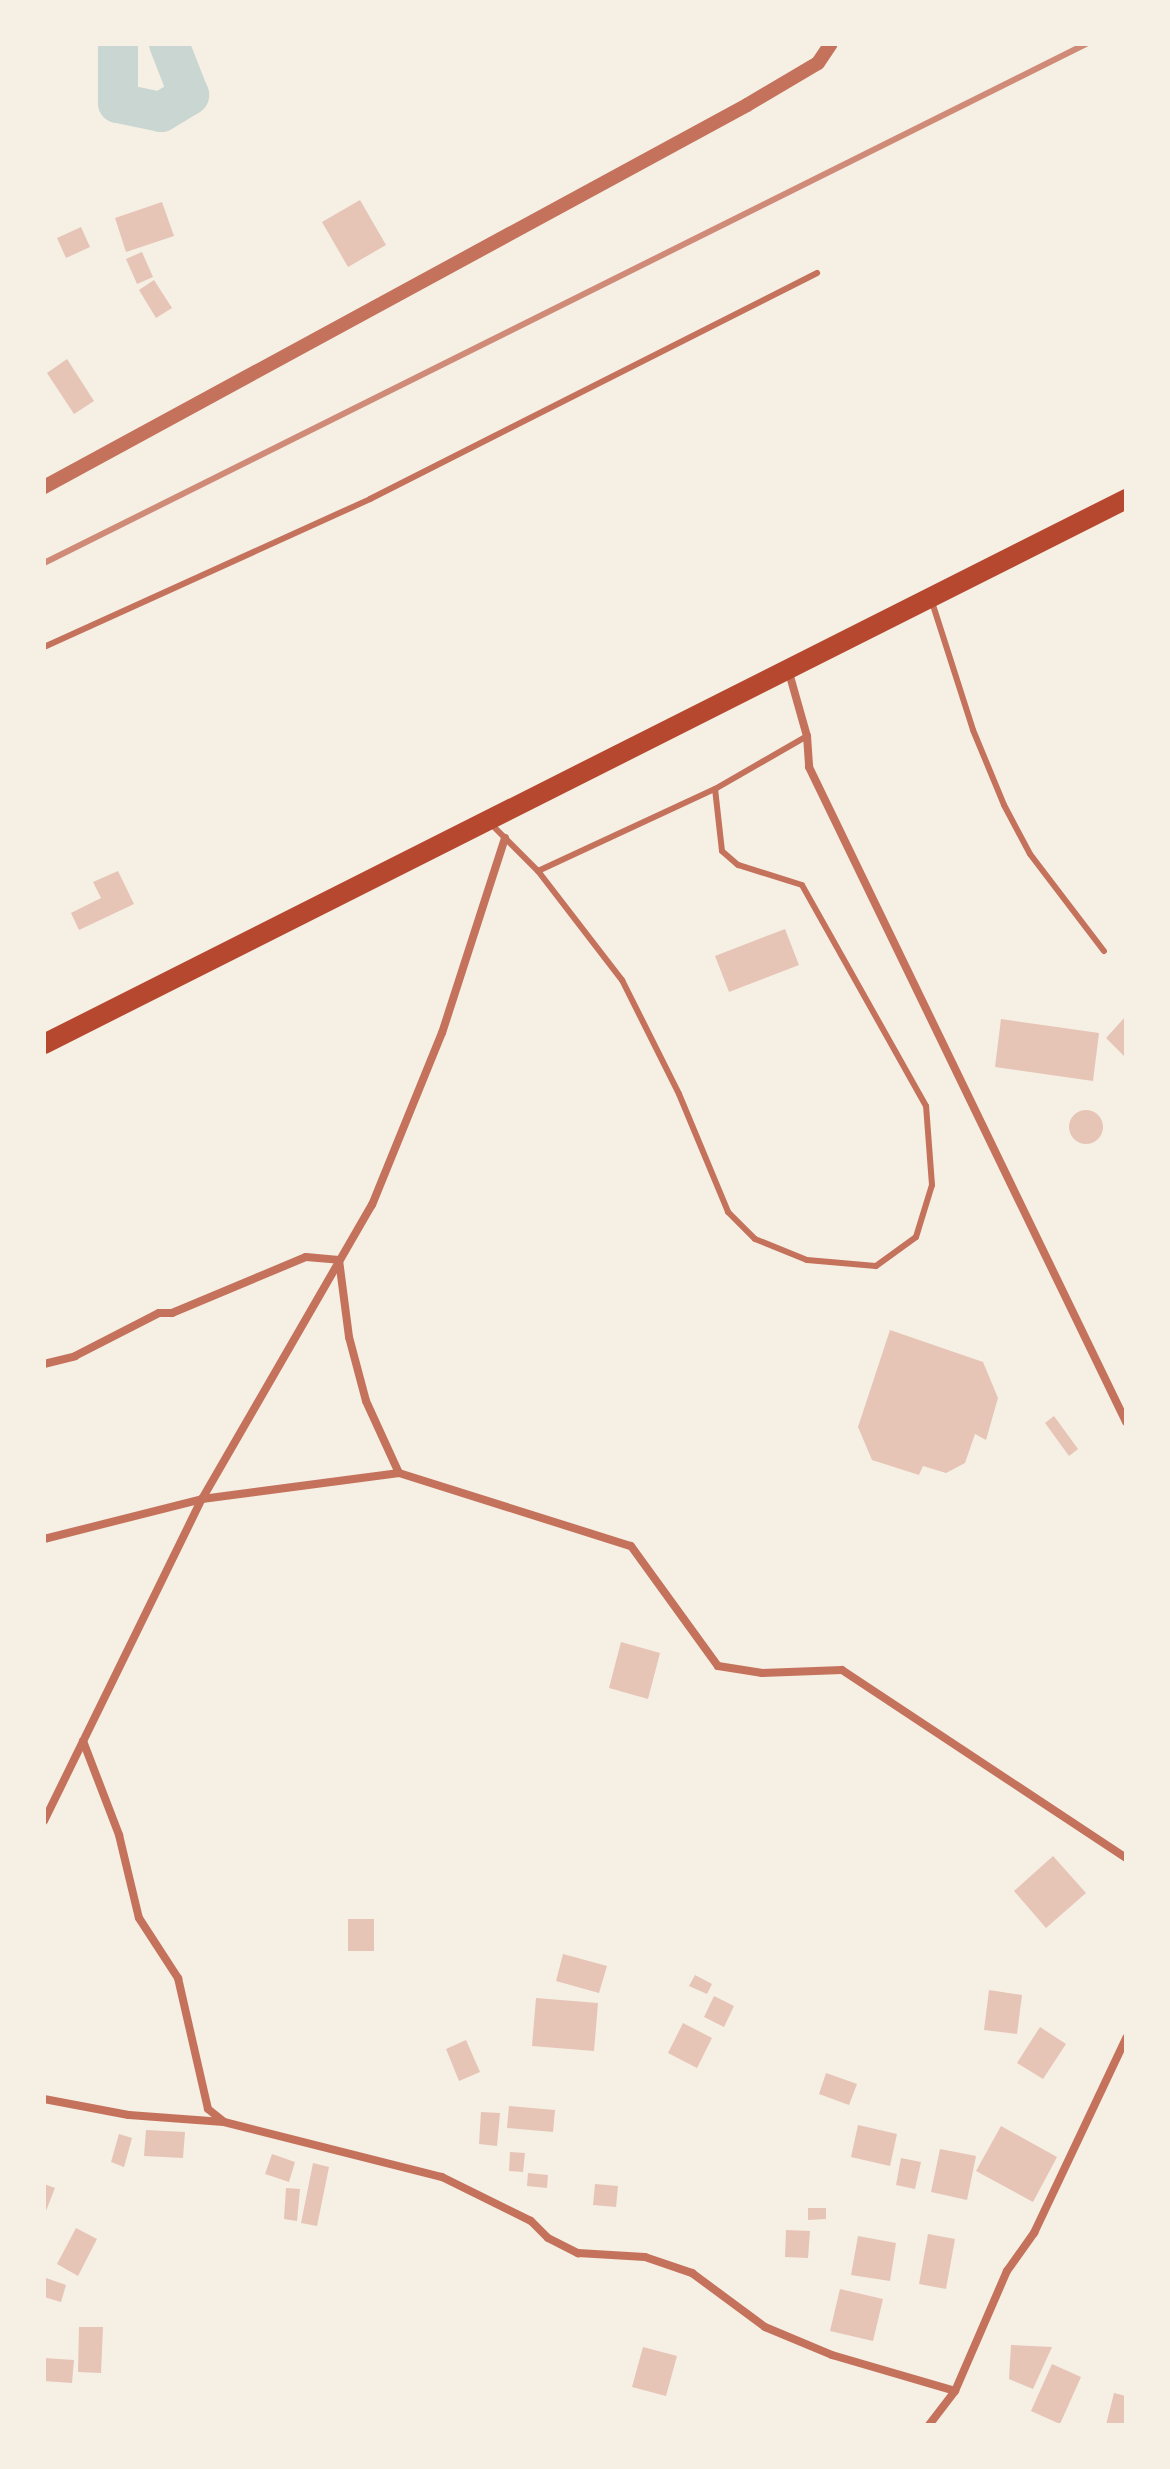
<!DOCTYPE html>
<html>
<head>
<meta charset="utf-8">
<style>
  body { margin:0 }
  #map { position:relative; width:1170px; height:2469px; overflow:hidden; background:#f6efe4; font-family:Lato,sans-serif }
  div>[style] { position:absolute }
  .river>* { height:40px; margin:-20px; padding:0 20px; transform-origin:20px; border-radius:20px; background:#c9d6d2 }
  .building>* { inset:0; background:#e6c5b7 }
  .round { border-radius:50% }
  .service>* { height:6px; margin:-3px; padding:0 3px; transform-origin:3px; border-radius:3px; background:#c5725c }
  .minor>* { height:8px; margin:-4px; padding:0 4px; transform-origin:4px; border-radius:4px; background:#c5725c }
  .tertiary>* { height:14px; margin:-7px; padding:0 7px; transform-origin:7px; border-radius:7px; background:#c5725c }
  .primary>* { height:20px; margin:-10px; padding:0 10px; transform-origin:10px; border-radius:10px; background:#b5482f }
  .rail>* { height:6px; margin:-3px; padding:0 3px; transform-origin:3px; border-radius:3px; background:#cf8b77 }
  span { translate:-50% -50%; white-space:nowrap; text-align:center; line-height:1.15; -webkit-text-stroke:8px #f6efe4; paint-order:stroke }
  .frame { position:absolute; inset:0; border:46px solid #f6efe4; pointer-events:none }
</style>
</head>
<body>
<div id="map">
  <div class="river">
    <div style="left:118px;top:44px;width:59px;rotate:90deg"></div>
    <div style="left:118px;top:103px;width:44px;rotate:11.8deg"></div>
    <div style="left:161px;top:112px;width:33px;rotate:-31deg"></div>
    <div style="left:189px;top:95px;width:55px;rotate:-111.4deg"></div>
  </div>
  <div class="building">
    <div style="clip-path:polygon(360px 200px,386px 245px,348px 267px,322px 222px)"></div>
    <div style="clip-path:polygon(162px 202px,174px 236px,126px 252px,115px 218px)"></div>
    <div style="clip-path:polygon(81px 227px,90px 247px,66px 258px,57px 238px)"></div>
    <div style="clip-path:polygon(142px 252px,153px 277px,137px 284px,126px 259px)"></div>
    <div style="clip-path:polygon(154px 280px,172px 308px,156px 318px,139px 290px)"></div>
    <div style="clip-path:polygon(67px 359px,94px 401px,74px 414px,47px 373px)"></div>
    <div style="clip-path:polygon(118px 871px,134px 904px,79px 930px,71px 913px,101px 898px,93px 882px)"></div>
    <div style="clip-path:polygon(785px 929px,799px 965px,729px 992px,715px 956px)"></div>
    <div style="clip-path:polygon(1126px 1016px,1126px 1058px,1106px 1038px)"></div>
    <div style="clip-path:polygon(1001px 1019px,1099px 1033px,1093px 1081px,995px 1067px)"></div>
    <div class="round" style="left:1069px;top:1110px;width:34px;height:34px"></div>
    <div style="clip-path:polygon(890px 1330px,983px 1362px,998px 1398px,986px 1440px,975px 1434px,965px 1463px,946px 1473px,923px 1466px,919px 1475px,872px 1460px,858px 1427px)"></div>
    <div style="clip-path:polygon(1054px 1416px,1078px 1449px,1069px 1456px,1045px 1423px)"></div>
    <div style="clip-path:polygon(621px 1642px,660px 1653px,648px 1699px,609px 1688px)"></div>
    <div style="clip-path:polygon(1053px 1856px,1086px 1893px,1046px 1928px,1014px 1891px)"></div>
    <div style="clip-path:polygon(348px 1919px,374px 1919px,374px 1951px,348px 1951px)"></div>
    <div style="clip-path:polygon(563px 1954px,607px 1966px,599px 1993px,556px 1981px)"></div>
    <div style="clip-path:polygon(695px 1975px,712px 1984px,707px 1994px,689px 1986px)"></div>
    <div style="clip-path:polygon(989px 1990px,1022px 1995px,1017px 2034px,984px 2030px)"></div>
    <div style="clip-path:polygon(714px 1996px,734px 2006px,724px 2027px,704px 2017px)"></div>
    <div style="clip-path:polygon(536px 1998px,598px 2003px,594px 2051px,532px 2046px)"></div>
    <div style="clip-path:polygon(683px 2023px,712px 2038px,697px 2068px,668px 2053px)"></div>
    <div style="clip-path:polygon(1040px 2027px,1066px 2044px,1043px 2079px,1017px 2063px)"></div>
    <div style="clip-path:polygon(466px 2040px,480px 2072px,459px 2081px,446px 2049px)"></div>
    <div style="clip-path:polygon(826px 2073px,857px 2084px,849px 2105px,819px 2094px)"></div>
    <div style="clip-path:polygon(509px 2106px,555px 2110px,553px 2132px,507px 2128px)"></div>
    <div style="clip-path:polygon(481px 2112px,500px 2113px,497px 2146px,479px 2144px)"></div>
    <div style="clip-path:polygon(858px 2125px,897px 2134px,890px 2166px,851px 2157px)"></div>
    <div style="clip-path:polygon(1001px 2126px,1057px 2157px,1033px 2202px,976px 2171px)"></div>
    <div style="clip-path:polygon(146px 2130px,185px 2132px,183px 2158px,144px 2156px)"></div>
    <div style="clip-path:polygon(119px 2134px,132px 2138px,124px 2167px,111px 2162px)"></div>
    <div style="clip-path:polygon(940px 2149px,976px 2156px,967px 2200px,931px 2192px)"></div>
    <div style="clip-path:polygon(510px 2152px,525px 2153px,523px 2172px,509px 2171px)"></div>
    <div style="clip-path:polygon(272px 2154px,295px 2162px,289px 2182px,265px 2174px)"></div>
    <div style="clip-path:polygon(901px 2158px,921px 2162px,915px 2189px,896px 2185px)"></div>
    <div style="clip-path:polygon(313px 2163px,329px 2167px,317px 2226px,301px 2223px)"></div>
    <div style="clip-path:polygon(528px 2173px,548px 2175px,547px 2188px,527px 2186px)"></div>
    <div style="clip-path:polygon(44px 2184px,55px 2188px,44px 2216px)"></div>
    <div style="clip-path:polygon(595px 2184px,618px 2186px,616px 2207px,593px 2205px)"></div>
    <div style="clip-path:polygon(286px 2188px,300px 2189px,297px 2221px,284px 2219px)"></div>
    <div style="clip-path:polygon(808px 2208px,826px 2208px,826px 2219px,808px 2220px)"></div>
    <div style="clip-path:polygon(76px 2228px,97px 2239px,78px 2276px,57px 2264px)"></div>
    <div style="clip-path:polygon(786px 2230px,810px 2231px,808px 2258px,785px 2257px)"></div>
    <div style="clip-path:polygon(928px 2234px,955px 2239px,946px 2289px,919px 2284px)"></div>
    <div style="clip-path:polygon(858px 2236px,896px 2243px,890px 2281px,851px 2275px)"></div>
    <div style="clip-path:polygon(46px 2278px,66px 2285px,61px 2302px,44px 2297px)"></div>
    <div style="clip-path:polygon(840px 2289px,883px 2299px,873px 2341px,830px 2331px)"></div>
    <div style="clip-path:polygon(79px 2327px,103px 2327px,101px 2373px,78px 2372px)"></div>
    <div style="clip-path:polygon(1011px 2345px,1052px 2347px,1033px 2389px,1009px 2379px)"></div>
    <div style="clip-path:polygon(643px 2347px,677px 2356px,666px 2396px,632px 2387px)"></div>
    <div style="clip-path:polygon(44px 2358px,74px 2360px,72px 2383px,44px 2381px)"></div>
    <div style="clip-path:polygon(1052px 2364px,1081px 2377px,1060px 2424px,1031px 2411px)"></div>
    <div style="clip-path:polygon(1114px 2393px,1126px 2396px,1126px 2425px,1106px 2425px)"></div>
  </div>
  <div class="service">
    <div style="left:932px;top:602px;width:134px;rotate:72.2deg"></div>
    <div style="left:973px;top:730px;width:81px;rotate:67.5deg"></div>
    <div style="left:1004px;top:805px;width:55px;rotate:62deg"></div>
    <div style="left:1030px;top:854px;width:122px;rotate:52.7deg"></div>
    <div style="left:44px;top:647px;width:358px;rotate:-24.4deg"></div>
    <div style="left:370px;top:499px;width:501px;rotate:-26.82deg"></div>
    <div style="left:490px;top:823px;width:68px;rotate:45deg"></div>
    <div style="left:538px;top:871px;width:138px;rotate:52.4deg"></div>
    <div style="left:622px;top:980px;width:127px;rotate:63.4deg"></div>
    <div style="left:679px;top:1094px;width:128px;rotate:67.4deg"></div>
    <div style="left:728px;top:1212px;width:38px;rotate:45deg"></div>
    <div style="left:755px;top:1239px;width:56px;rotate:22deg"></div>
    <div style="left:807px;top:1260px;width:69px;rotate:5deg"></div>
    <div style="left:876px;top:1266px;width:49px;rotate:-35.9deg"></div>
    <div style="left:916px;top:1237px;width:54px;rotate:-72.9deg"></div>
    <div style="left:932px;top:1185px;width:79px;rotate:-94.3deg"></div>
    <div style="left:926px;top:1106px;width:253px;rotate:-119.3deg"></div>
    <div style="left:802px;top:885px;width:67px;rotate:-162.6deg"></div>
    <div style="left:738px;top:865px;width:21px;rotate:-139deg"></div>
    <div style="left:722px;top:851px;width:62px;rotate:-96.4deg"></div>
    <div style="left:538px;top:871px;width:195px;rotate:-24.9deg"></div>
    <div style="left:715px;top:789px;width:106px;rotate:-29.9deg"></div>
  </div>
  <div class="minor">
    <div style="left:788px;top:669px;width:70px;rotate:74.2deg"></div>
    <div style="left:807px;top:736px;width:31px;rotate:86deg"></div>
    <div style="left:809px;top:767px;width:728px;rotate:64.17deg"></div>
    <div style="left:44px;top:1364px;width:32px;rotate:-14deg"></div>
    <div style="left:75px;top:1356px;width:94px;rotate:-27.1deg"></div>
    <div style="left:159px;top:1313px;width:13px"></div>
    <div style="left:172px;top:1313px;width:145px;rotate:-22.7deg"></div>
    <div style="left:306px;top:1257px;width:33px;rotate:5deg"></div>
    <div style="left:339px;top:1260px;width:78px;rotate:82.6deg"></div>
    <div style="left:349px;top:1337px;width:66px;rotate:75.1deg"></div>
    <div style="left:366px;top:1401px;width:79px;rotate:65.4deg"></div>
    <div style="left:44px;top:1539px;width:163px;rotate:-14.2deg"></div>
    <div style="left:202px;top:1499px;width:199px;rotate:-7.5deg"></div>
    <div style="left:399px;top:1473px;width:243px;rotate:17.5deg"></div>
    <div style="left:631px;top:1546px;width:148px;rotate:54.1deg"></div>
    <div style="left:718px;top:1666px;width:45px;rotate:9deg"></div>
    <div style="left:762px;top:1673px;width:80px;rotate:-2.1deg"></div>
    <div style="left:842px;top:1670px;width:341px;rotate:33.5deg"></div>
    <div style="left:83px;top:1741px;width:101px;rotate:69deg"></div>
    <div style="left:119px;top:1835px;width:85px;rotate:76.5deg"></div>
    <div style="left:139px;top:1918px;width:72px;rotate:57deg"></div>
    <div style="left:178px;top:1978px;width:134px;rotate:77.1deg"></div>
    <div style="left:208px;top:2109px;width:19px;rotate:39deg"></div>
    <div style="left:44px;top:1821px;width:359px;rotate:-63.9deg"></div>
    <div style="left:202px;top:1499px;width:340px;rotate:-60deg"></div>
    <div style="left:372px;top:1205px;width:186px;rotate:-67.9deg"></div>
    <div style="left:442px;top:1033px;width:205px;rotate:-72.1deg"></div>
    <div style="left:44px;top:2099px;width:86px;rotate:10.7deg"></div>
    <div style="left:129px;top:2115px;width:95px;rotate:4.2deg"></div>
    <div style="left:224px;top:2122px;width:225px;rotate:14.2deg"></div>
    <div style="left:442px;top:2177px;width:99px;rotate:26.3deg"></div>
    <div style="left:531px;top:2221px;width:24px;rotate:45deg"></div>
    <div style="left:548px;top:2238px;width:34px;rotate:27deg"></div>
    <div style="left:578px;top:2253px;width:67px;rotate:3.4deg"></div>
    <div style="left:645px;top:2257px;width:50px;rotate:18.8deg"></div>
    <div style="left:692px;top:2273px;width:91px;rotate:36.5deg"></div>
    <div style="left:765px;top:2327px;width:73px;rotate:22.7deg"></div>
    <div style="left:832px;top:2355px;width:128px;rotate:16.3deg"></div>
    <div style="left:929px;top:2425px;width:43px;rotate:-52.6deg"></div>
    <div style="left:955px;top:2391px;width:131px;rotate:-66.6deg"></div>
    <div style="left:1007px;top:2271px;width:47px;rotate:-54.6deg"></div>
    <div style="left:1034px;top:2233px;width:216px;rotate:-64.7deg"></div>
  </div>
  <div class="tertiary">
    <div style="left:44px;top:487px;width:800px;rotate:-28.52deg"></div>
    <div style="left:747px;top:105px;width:82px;rotate:-30.6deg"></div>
    <div style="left:818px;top:63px;width:23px;rotate:-56deg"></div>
  </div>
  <div class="primary">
    <div style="left:44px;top:1044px;width:1212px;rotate:-26.73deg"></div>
  </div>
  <div class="rail">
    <div style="left:44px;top:563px;width:1164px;rotate:-26.48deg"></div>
  </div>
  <div class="frame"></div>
</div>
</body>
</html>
